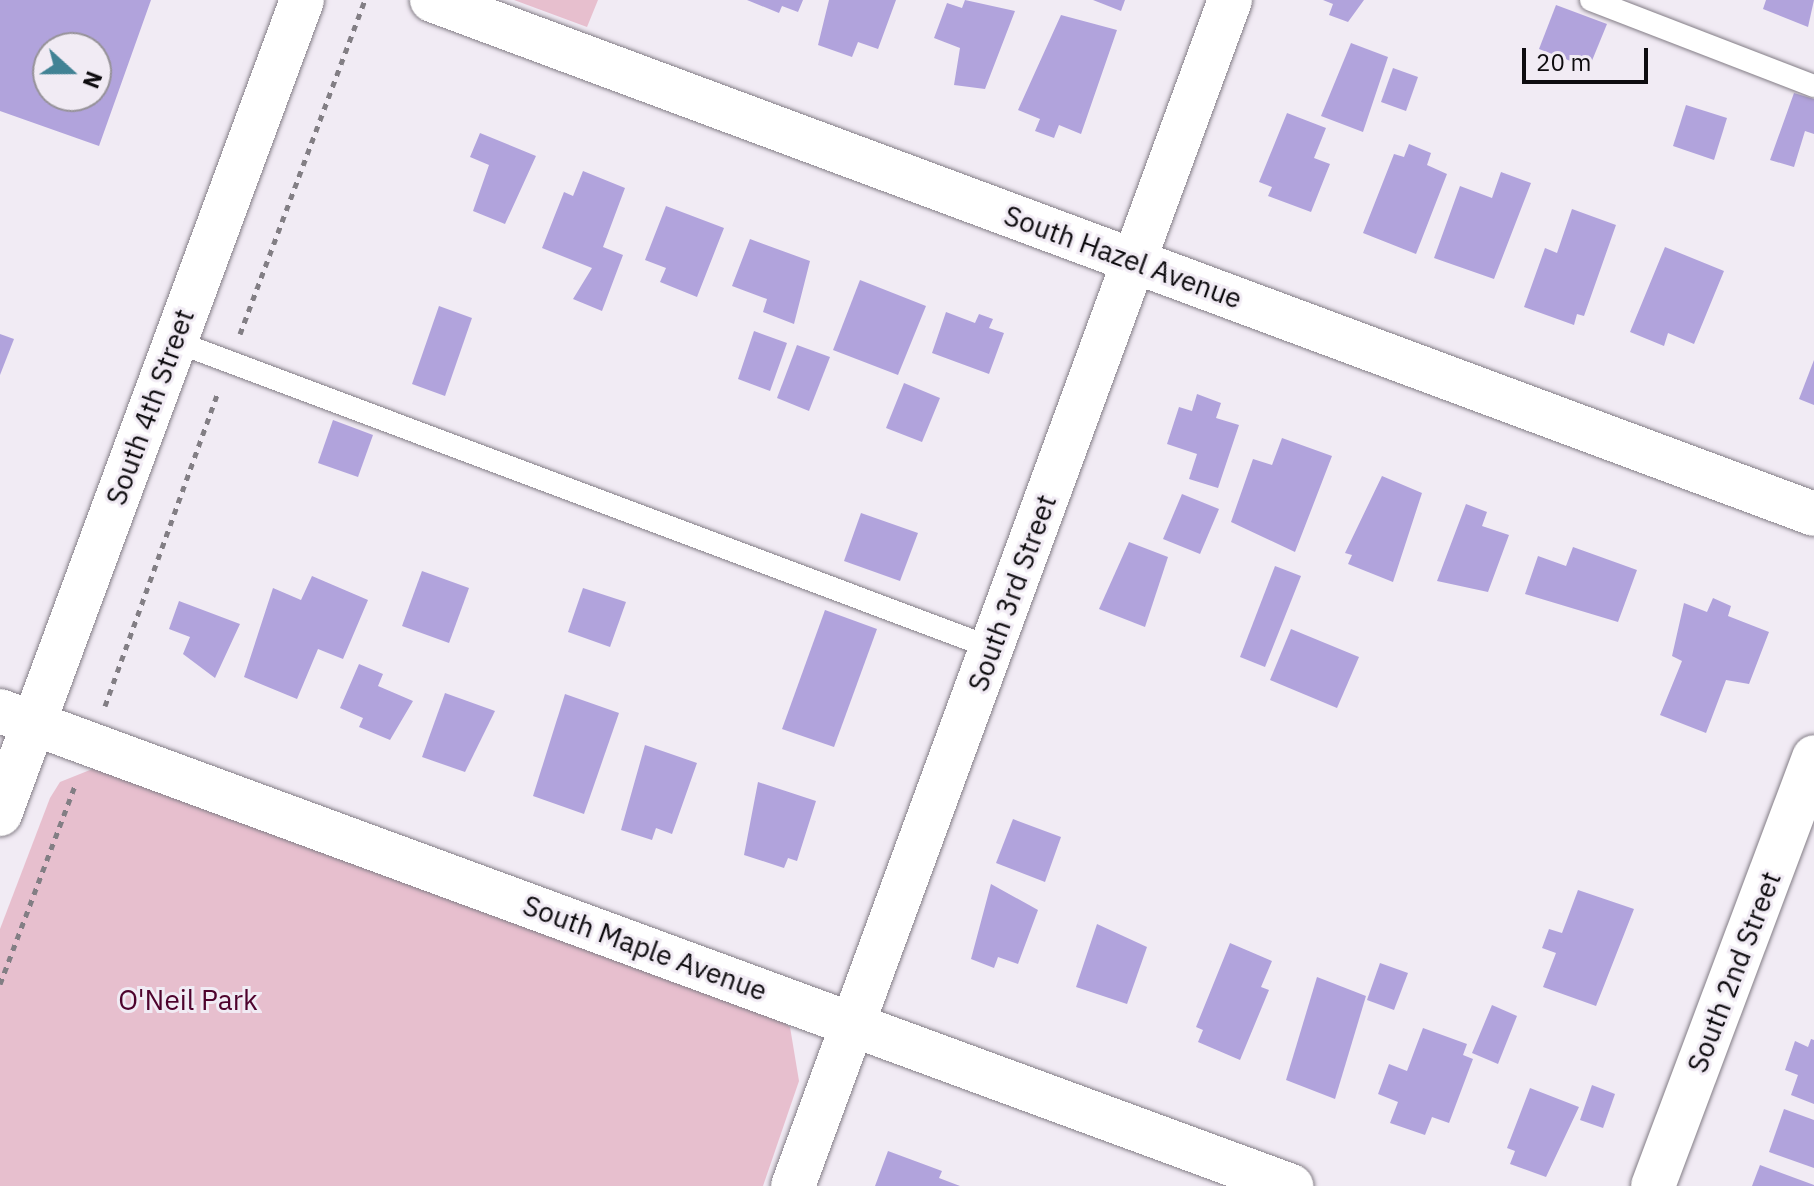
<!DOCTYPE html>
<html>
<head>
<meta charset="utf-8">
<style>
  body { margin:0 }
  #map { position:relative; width:1814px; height:1186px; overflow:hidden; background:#f1ebf4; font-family:"IBM Plex Sans",sans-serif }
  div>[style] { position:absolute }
  .green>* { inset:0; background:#e7bfce }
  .building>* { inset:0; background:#b1a3dc }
  .path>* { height:5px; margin-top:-2.5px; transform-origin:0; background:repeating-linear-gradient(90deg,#827e84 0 6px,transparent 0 12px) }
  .roads { filter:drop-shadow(0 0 2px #837d86) drop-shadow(0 0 2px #837d86) }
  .service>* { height:22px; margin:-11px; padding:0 11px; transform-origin:11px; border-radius:11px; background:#fff }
  .minor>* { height:44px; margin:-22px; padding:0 22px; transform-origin:22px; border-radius:22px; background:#fff }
  .secondary>* { height:44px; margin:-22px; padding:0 22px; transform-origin:22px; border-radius:22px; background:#fff }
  span { translate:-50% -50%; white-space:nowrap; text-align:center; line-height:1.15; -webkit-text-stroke:6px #f1ebf4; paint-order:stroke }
  .street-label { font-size:28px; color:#0e0c0f }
  .park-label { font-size:28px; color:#4e032d }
  .north { position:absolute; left:32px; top:32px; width:80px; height:80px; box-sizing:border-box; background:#f1ebf4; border:2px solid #969298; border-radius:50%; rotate:111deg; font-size:22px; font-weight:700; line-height:32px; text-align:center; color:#0e0c0f }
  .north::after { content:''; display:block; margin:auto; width:28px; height:36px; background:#418294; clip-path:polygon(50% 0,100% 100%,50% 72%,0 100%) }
  .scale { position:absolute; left:1522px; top:48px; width:126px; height:36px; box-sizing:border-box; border:4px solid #0e0c0f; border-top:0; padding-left:10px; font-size:24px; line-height:28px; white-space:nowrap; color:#0e0c0f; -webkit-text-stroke:6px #f1ebf4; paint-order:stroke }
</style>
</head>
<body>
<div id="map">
  <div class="green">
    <div style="clip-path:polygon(514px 0,598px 0,587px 27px)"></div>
    <div style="clip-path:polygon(95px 768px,770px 1013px,790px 1027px,799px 1081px,763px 1186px,0 1186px,0 929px,50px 798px,60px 782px)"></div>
  </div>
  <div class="building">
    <div style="clip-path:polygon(evenodd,0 0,151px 0,99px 146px,0 111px,0 0,48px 48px,96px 48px,96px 96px,48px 96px,48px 48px)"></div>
    <div style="clip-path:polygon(747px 0,803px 0,798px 12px,782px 6px,779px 13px)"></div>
    <div style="clip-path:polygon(829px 0,896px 0,878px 49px,858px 42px,852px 57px,818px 45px)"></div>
    <div style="clip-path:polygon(965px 0,1015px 11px,985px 89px,954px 85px,960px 48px,934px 38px,947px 3px,962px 8px)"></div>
    <div style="clip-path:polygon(1093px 0,1125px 0,1121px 11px)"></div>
    <div style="clip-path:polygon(1323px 0,1364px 0,1348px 22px,1329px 15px,1333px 4px)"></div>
    <div style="clip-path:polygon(1766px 0,1814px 0,1808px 27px,1763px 9px)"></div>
    <div style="clip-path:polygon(1556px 5px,1607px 24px,1589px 68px,1539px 49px)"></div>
    <div style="clip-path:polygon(1061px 15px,1117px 30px,1081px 134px,1059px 125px,1054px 138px,1035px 131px,1040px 119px,1018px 110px)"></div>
    <div style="clip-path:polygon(1351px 43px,1388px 57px,1363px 132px,1321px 116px)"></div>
    <div style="clip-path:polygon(1393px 68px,1418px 77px,1406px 111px,1381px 102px)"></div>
    <div style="clip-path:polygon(1794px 93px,1814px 99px,1814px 134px,1805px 131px,1794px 167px,1770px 160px)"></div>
    <div style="clip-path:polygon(1686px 105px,1727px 118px,1714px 160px,1673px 146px)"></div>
    <div style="clip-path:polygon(1287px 113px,1326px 128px,1314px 158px,1330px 164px,1311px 212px,1268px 196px,1272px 187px,1259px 182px)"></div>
    <div style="clip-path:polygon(480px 133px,536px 156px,505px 224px,473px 211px,489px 165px,470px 157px)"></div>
    <div style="clip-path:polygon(1409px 144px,1431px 153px,1427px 165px,1447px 174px,1416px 254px,1363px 233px,1394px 154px,1404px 157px)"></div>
    <div style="clip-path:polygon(583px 171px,625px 188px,603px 247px,623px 255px,602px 311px,573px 299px,592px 268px,542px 248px,564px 192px,573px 196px)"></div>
    <div style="clip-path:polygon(1501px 172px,1531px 183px,1494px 279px,1434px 258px,1460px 186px,1492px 198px)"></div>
    <div style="clip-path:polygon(666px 206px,724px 228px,697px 297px,660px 282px,666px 268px,645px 260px)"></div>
    <div style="clip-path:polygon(1572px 209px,1616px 225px,1584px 316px,1577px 314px,1574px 325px,1524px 307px,1545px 248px,1557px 253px)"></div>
    <div style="clip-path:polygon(750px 239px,810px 261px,794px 324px,763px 312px,767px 299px,732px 286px)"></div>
    <div style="clip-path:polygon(1665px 247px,1724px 271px,1694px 344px,1668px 333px,1664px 346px,1630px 332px)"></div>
    <div style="clip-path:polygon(860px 280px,926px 306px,898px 375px,833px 350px)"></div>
    <div style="clip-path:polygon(439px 306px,472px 318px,445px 396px,412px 384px)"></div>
    <div style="clip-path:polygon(946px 312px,975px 323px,979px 314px,993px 319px,989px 328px,1004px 333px,989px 374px,932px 353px)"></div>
    <div style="clip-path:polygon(754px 331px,787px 343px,770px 391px,738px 379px)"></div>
    <div style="clip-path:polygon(0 334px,14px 339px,0 375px)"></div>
    <div style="clip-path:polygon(797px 345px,830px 357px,809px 411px,777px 398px)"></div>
    <div style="clip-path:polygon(1814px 360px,1814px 405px,1799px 399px)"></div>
    <div style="clip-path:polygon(904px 383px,940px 398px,922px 442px,886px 428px)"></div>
    <div style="clip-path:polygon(1197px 394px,1221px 403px,1216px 418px,1239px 425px,1218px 488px,1189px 479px,1197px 454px,1167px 444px,1179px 407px,1192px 411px)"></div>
    <div style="clip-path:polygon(333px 420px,373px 435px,358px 477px,318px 463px)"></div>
    <div style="clip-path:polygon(1282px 438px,1332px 456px,1295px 552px,1231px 522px,1253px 459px,1272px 465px)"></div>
    <div style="clip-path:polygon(1382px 476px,1422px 493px,1393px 582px,1348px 564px,1352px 555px,1345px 553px)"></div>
    <div style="clip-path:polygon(1182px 494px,1219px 509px,1200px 554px,1163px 539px)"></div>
    <div style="clip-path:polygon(1466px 504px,1487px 512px,1482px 526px,1509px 535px,1488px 592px,1437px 581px)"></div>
    <div style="clip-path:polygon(861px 513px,918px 533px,900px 581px,844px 561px)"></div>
    <div style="clip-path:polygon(1129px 542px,1168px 557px,1145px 627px,1099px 609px)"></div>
    <div style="clip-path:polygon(1573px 547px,1637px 570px,1618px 622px,1525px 594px,1538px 556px,1566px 566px)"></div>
    <div style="clip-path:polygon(1275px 566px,1301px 576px,1265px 667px,1240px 657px)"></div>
    <div style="clip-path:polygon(422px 571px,469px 588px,449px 643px,402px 626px)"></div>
    <div style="clip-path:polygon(312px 576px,368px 600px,343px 659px,318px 649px,297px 699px,244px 677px,273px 588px,301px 600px)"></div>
    <div style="clip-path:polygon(583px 588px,626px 602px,610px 647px,568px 632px)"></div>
    <div style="clip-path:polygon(1713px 598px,1731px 606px,1728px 616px,1769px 632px,1749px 684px,1726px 680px,1706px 733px,1660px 715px,1682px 661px,1672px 656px,1684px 603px,1707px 612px)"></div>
    <div style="clip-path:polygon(179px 601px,240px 624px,215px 678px,183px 654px,190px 637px,169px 629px)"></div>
    <div style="clip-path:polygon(825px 610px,877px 629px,834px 747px,782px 729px)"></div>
    <div style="clip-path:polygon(1291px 629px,1359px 657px,1337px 708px,1270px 680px)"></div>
    <div style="clip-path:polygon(359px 664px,383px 674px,378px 686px,413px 701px,390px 740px,359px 727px,363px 718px,340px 708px)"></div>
    <div style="clip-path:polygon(445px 693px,495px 711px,465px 772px,422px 757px)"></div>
    <div style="clip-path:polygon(565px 694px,619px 713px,584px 814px,533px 796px)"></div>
    <div style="clip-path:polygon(645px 745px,697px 763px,672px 834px,656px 828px,652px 840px,621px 830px)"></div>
    <div style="clip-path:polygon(758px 782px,816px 801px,797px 861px,788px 858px,784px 868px,744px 855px)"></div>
    <div style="clip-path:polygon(1013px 819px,1061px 837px,1045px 882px,996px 863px)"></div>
    <div style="clip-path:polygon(991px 884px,1038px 910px,1018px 964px,998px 957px,994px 968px,971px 959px)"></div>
    <div style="clip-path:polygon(1578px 890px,1634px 909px,1596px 1006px,1543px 987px,1556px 953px,1542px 948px,1549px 929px,1562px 933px)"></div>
    <div style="clip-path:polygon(1097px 924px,1147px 947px,1127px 1004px,1076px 987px)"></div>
    <div style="clip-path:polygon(1230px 943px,1272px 961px,1261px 987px,1269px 990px,1240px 1060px,1198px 1042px,1203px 1030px,1196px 1027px)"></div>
    <div style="clip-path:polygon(1380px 963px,1408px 973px,1394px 1010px,1367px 1000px)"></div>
    <div style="clip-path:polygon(1317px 977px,1366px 996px,1335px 1099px,1286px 1080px)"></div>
    <div style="clip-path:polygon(1492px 1005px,1517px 1016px,1498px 1064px,1472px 1053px)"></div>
    <div style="clip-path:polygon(1423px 1028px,1467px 1044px,1463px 1055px,1473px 1059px,1449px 1123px,1432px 1117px,1425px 1135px,1390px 1123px,1398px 1102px,1378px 1094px,1389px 1064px,1407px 1071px)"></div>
    <div style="clip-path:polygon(1811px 1039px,1814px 1040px,1814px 1104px,1791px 1095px,1798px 1075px,1785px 1070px,1795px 1041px,1808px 1047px)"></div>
    <div style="clip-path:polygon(1592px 1085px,1615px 1094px,1603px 1128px,1580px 1120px)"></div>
    <div style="clip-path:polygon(1530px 1088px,1579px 1107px,1546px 1177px,1510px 1164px,1515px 1151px,1507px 1148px)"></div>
    <div style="clip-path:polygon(1784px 1109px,1814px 1120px,1814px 1168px,1769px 1152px)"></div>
    <div style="clip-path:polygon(888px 1151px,942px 1171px,939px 1178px,960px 1186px,875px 1186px)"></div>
    <div style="clip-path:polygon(1760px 1165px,1814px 1185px,1814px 1186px,1752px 1186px)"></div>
  </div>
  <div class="path">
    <div style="left:240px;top:334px;width:357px;rotate:-69.5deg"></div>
    <div style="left:105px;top:706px;width:334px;rotate:-70.2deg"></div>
    <div style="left:0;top:984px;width:215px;rotate:-69.3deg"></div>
  </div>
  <div class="roads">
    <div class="service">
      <div style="left:1591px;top:0;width:239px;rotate:21.1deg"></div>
      <div style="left:174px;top:341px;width:874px;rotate:20.57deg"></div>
    </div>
    <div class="minor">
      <div style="left:432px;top:0;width:1474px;rotate:20.4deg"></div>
      <div style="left:0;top:711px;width:1376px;rotate:20.2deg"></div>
      <div style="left:793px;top:1186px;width:1264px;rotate:-69.77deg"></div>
      <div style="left:1653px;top:1186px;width:458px;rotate:-69.4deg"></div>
    </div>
    <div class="secondary">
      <div style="left:0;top:814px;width:868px;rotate:-69.64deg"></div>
    </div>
  </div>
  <div class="street-label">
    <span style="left:1123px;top:257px;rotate:20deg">South Hazel Avenue</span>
    <span style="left:150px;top:407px;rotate:-70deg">South 4th Street</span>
    <span style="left:1012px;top:593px;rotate:-70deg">South 3rd Street</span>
    <span style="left:645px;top:948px;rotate:20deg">South Maple Avenue</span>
    <span style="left:1734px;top:972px;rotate:-69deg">South 2nd Street</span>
  </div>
  <div class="park-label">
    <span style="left:188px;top:1000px">O'Neil Park</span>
  </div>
  <div class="north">N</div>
  <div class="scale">20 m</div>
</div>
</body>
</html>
